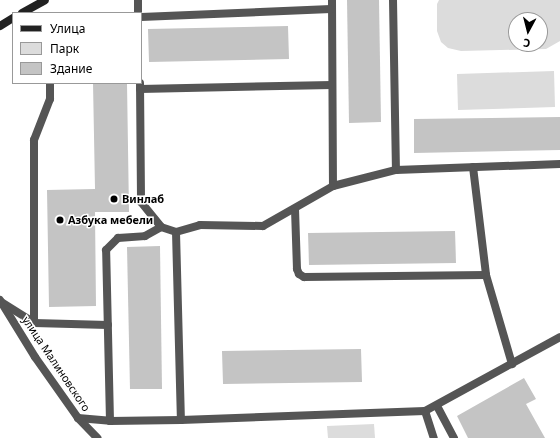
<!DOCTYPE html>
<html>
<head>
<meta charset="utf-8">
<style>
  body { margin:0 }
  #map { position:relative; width:560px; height:438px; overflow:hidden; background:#fff; font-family:"Noto Sans",sans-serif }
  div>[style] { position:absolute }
  .green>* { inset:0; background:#dcdcdc }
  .building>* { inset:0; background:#c4c4c4 }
  .service>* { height:8px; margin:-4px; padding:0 4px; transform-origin:4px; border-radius:4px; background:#555 }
  .minor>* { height:8px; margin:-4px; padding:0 4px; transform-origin:4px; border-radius:4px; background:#555 }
  .secondary>* { height:8px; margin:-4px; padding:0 4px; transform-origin:4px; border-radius:4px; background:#222 }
  .dots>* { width:11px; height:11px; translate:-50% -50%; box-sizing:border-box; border:2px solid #fff; border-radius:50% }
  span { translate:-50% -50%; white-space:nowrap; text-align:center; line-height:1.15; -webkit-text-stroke:3px #fff; paint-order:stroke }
  .poi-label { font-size:11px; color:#000; font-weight:700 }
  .left { translate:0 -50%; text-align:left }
  .street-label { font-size:11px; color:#000 }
  .legend { position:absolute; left:12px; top:12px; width:130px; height:72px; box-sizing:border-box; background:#fff; border:1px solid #999; margin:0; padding:5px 7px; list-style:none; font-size:12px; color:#000 }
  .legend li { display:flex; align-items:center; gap:8px; height:20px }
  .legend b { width:20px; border:1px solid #999 }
  .north { position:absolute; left:508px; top:12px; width:40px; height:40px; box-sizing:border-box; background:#fff; border:1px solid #999; border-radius:50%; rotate:187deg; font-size:11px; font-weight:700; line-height:16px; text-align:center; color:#000 }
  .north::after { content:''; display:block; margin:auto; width:14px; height:18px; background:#000; clip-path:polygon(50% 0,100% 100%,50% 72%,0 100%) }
</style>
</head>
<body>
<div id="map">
  <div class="green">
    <div style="clip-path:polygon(evenodd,439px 0,560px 0,560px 41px,546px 49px,461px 51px,448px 48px,441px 42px,437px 31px,437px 4px,439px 0,516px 20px,540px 20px,540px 44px,516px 44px,516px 20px)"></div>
    <div style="clip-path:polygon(554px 71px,555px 107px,458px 110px,457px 74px)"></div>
    <div style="clip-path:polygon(374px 424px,375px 438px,328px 438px,327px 426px)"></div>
  </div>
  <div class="building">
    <div style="clip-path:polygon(347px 0,379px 0,381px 122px,349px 123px)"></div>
    <div style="clip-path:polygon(288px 26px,289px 59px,149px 62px,148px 29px)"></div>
    <div style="clip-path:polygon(93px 83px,127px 83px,129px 212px,95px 212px,96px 306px,49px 307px,47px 190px,95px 189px)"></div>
    <div style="clip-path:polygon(560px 117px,560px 150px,414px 153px,414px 119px)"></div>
    <div style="clip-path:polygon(455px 231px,456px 263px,309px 265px,308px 233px)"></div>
    <div style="clip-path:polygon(160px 246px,162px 389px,130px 389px,127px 247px)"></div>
    <div style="clip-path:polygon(361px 349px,362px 382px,223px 384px,222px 351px)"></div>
    <div style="clip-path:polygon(524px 378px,536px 399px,526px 404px,545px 438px,468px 438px,457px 416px)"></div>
  </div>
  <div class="service">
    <div style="left:138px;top:0;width:13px;rotate:90deg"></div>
    <div style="left:393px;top:0;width:170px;rotate:89deg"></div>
    <div style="left:140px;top:83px;width:119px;rotate:89.5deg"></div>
    <div style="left:141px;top:202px;width:32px;rotate:51deg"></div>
    <div style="left:161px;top:227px;width:16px;rotate:18deg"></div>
    <div style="left:176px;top:232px;width:25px;rotate:-16deg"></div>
    <div style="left:200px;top:225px;width:63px;rotate:0.9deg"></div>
    <div style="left:263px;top:226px;width:81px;rotate:-29.7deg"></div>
    <div style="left:333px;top:186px;width:65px;rotate:-14.3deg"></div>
    <div style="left:396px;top:170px;width:164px;rotate:-2.1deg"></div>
    <div style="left:140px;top:89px;width:192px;rotate:-1.2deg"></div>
    <div style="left:473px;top:167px;width:109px;rotate:83.1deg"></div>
    <div style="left:486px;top:275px;width:93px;rotate:73.7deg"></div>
    <div style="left:295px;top:209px;width:60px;rotate:88.1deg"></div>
    <div style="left:297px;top:269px;width:5px;rotate:68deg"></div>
    <div style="left:299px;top:274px;width:6px;rotate:31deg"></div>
    <div style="left:304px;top:277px;width:182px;rotate:-0.6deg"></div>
    <div style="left:176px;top:232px;width:188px;rotate:88.5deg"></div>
    <div style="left:1px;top:302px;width:39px;rotate:32deg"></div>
    <div style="left:34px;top:323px;width:74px;rotate:1.5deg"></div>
    <div style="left:34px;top:323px;width:183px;rotate:-90deg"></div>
    <div style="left:34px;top:140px;width:44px;rotate:-68.7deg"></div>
    <div style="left:50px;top:99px;width:16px;rotate:-90deg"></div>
    <div style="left:437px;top:406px;width:36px;rotate:62deg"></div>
    <div style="left:425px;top:411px;width:28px;rotate:72deg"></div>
    <div style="left:78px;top:418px;width:32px;rotate:5deg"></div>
    <div style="left:110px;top:421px;width:71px;rotate:-0.8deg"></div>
    <div style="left:181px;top:420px;width:244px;rotate:-2.1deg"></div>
    <div style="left:425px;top:411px;width:154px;rotate:-28.7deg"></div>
    <div style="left:110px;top:421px;width:171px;rotate:-91.3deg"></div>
    <div style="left:106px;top:250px;width:17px;rotate:-45deg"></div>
    <div style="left:118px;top:238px;width:27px;rotate:-4deg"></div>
    <div style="left:145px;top:236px;width:18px;rotate:-29deg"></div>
  </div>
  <div class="minor">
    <div style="left:332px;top:0;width:186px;rotate:89.7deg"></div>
    <div style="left:141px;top:17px;width:190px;rotate:-2.4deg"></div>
    <div style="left:0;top:300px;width:67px;rotate:58.4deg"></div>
    <div style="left:35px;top:357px;width:75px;rotate:54.8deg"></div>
    <div style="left:78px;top:418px;width:28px;rotate:46deg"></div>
  </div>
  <div class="secondary">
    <div style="left:22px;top:13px;width:26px;rotate:-29deg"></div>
    <div style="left:0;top:26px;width:15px;rotate:-32deg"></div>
  </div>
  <div class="dots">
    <div style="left:114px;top:199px;background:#000"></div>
    <div style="left:60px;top:220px;background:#000"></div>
  </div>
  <div class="poi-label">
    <span class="left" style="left:122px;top:199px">Винлаб</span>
    <span class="left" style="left:68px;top:220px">Азбука мебели</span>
  </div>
  <div class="street-label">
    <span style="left:56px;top:364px;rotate:56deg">улица Малиновского</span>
  </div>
  <ul class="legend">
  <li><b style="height:5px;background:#222"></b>Улица</li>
  <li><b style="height:11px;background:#dcdcdc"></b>Парк</li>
  <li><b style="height:11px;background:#c4c4c4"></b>Здание</li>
  </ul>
  <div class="north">С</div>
</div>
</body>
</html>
